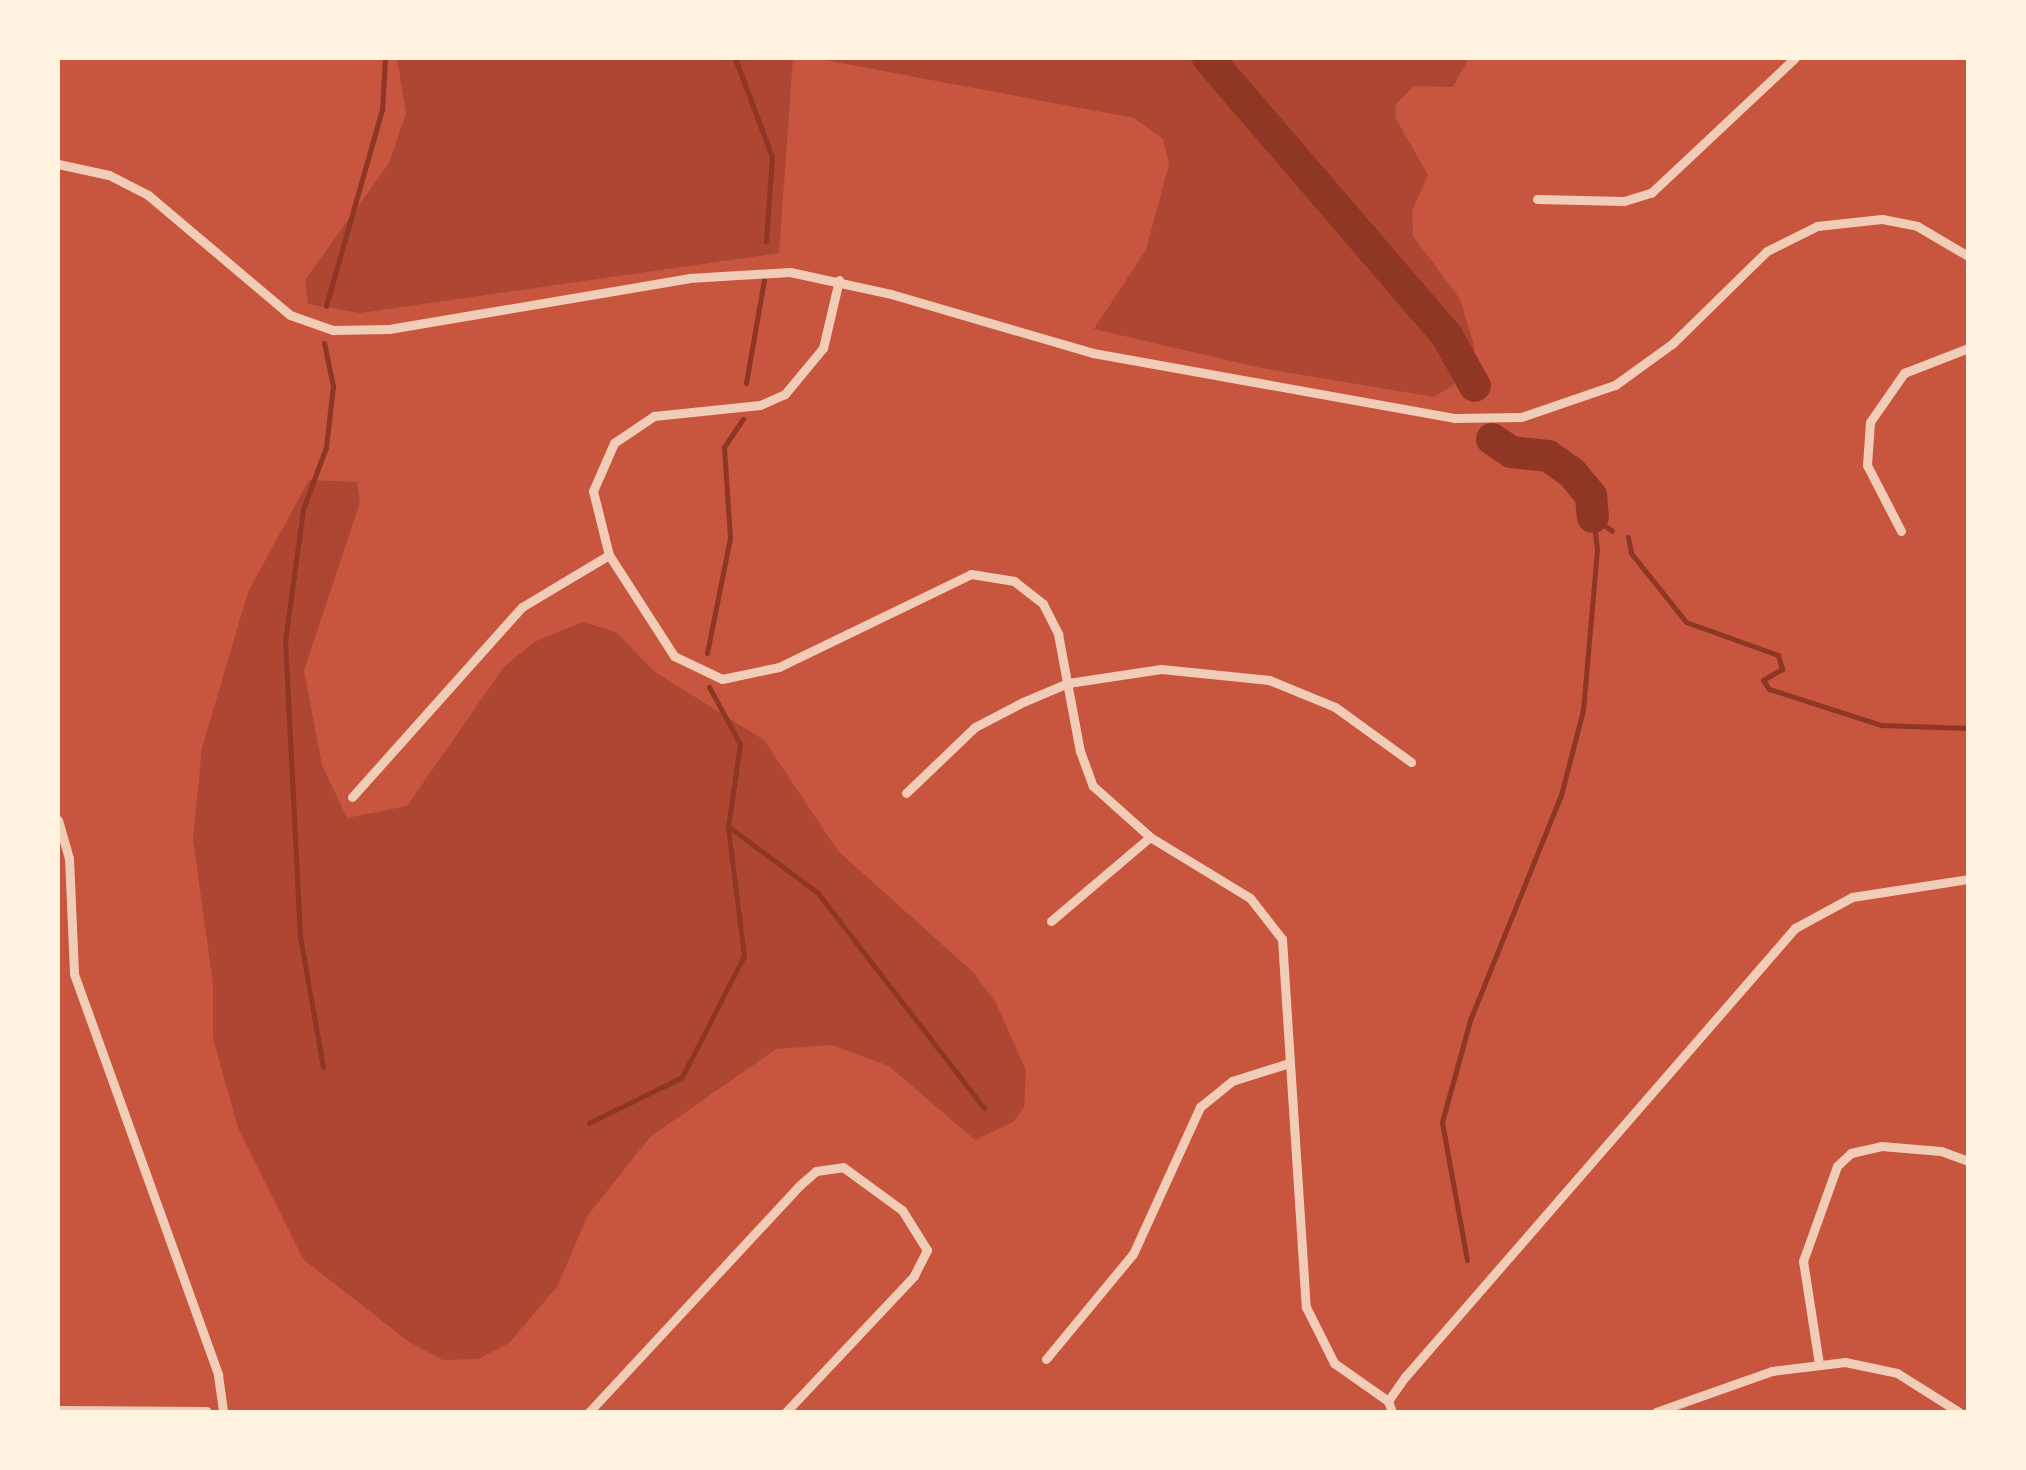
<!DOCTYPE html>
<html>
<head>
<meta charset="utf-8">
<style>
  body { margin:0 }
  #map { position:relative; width:2026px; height:1470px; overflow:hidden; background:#c8553d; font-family:"Nunito Sans",sans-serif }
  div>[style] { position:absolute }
  .green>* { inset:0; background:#ae4732 }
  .stream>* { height:5px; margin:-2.5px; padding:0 2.5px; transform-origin:2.5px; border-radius:2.5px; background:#8f3625 }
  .river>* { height:32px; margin:-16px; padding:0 16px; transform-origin:16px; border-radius:16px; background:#8f3625 }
  .minor>* { height:9px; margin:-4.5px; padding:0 4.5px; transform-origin:4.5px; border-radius:4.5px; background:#f1ccb7 }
  .tertiary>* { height:10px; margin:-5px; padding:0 5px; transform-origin:5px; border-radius:5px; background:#f1ccb7 }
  span { translate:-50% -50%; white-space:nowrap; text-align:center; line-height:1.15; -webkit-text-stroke:10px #fff3e0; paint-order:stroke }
  .frame { position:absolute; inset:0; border:60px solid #fff3e0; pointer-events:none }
</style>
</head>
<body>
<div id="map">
  <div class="green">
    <div style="clip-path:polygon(397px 58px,793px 58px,779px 253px,360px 313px,308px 304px,305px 280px,389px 163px,406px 113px)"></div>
    <div style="clip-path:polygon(814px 58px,1469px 58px,1453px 87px,1414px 86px,1396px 104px,1395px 117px,1428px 175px,1412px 211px,1413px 236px,1460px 299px,1475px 349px,1453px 385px,1434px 397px,1261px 368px,1094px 329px,1146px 250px,1169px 164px,1163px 139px,1134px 118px)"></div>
    <div style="clip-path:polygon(309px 480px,357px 482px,360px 502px,304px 670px,322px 765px,347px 818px,407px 806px,504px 667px,534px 642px,583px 622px,616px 632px,655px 672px,764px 740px,838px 851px,973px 972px,996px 1003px,1026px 1070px,1024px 1107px,1013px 1122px,975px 1140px,889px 1066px,832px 1045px,776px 1049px,650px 1137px,588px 1215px,557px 1287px,509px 1343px,478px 1359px,443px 1360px,409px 1342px,303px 1259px,238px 1128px,213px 1038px,213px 984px,193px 839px,202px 748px,248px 592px)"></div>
  </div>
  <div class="stream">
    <div style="left:735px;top:58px;width:106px;rotate:69.5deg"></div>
    <div style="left:772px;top:157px;width:84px;rotate:94.1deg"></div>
    <div style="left:326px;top:306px;width:204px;rotate:-74.1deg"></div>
    <div style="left:382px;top:110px;width:52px;rotate:-86.7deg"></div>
    <div style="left:746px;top:383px;width:105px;rotate:-80.1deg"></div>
    <div style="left:1595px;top:518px;width:21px;rotate:37deg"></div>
    <div style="left:1628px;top:537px;width:16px;rotate:79deg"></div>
    <div style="left:1631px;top:553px;width:88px;rotate:51.4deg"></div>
    <div style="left:1686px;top:622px;width:98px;rotate:19.7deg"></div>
    <div style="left:1778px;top:655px;width:15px;rotate:74deg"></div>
    <div style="left:1782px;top:669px;width:22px;rotate:150deg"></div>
    <div style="left:1763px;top:680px;width:11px;rotate:56deg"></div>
    <div style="left:1769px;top:689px;width:118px;rotate:17.8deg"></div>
    <div style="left:1881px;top:725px;width:87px;rotate:2deg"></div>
    <div style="left:707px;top:653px;width:117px;rotate:-78.7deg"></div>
    <div style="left:730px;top:538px;width:91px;rotate:-93.8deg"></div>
    <div style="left:724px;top:447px;width:34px;rotate:-56deg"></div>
    <div style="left:729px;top:827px;width:109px;rotate:36.5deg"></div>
    <div style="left:817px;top:892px;width:273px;rotate:52.3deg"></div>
    <div style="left:323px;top:1067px;width:133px;rotate:-100deg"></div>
    <div style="left:300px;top:936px;width:295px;rotate:-92.9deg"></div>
    <div style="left:285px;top:641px;width:133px;rotate:-82.2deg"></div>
    <div style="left:303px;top:509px;width:66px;rotate:-69.6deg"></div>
    <div style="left:326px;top:447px;width:61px;rotate:-83.5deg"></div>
    <div style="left:333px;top:386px;width:44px;rotate:-101.8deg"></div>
    <div style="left:589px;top:1123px;width:104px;rotate:-26.3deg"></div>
    <div style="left:682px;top:1077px;width:136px;rotate:-62.9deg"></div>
    <div style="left:744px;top:956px;width:130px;rotate:-97.1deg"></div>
    <div style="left:728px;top:827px;width:84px;rotate:-81.8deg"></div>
    <div style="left:740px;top:744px;width:65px;rotate:-118.5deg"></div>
    <div style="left:1467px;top:1260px;width:140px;rotate:-100.3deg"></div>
    <div style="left:1442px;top:1122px;width:106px;rotate:-74.6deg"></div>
    <div style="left:1470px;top:1020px;width:243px;rotate:-68deg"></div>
    <div style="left:1561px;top:795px;width:88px;rotate:-75.5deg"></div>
    <div style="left:1583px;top:710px;width:162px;rotate:-85deg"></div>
    <div style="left:1597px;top:549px;width:32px;rotate:-97deg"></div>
  </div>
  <div class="river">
    <div style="left:1208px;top:58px;width:367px;rotate:49.3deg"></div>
    <div style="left:1447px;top:336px;width:57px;rotate:60.8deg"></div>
    <div style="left:1492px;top:439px;width:23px;rotate:34deg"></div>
    <div style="left:1511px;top:452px;width:37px;rotate:6deg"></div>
    <div style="left:1548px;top:456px;width:29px;rotate:35deg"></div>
    <div style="left:1572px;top:473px;width:30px;rotate:50deg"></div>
    <div style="left:1591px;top:496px;width:21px;rotate:85deg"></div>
  </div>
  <div class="minor">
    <div style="left:58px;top:164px;width:52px;rotate:12.2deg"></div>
    <div style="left:109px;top:175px;width:44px;rotate:27.1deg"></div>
    <div style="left:148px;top:195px;width:186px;rotate:40.2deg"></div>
    <div style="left:290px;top:315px;width:46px;rotate:19.2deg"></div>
    <div style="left:333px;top:330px;width:56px;rotate:-1deg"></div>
    <div style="left:389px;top:329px;width:304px;rotate:-9.6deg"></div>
    <div style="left:689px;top:278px;width:101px;rotate:-3.4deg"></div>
    <div style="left:790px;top:272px;width:103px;rotate:12.3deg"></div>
    <div style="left:891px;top:294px;width:210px;rotate:16.3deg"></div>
    <div style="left:1093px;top:353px;width:368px;rotate:10.2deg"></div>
    <div style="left:1455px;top:418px;width:66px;rotate:-0.9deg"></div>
    <div style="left:1521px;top:417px;width:99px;rotate:-18.8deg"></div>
    <div style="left:1615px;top:385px;width:72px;rotate:-35.9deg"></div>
    <div style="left:1673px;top:343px;width:132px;rotate:-44.4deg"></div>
    <div style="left:1767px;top:251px;width:56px;rotate:-26.6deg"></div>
    <div style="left:1817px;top:226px;width:65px;rotate:-6.1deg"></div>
    <div style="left:1882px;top:219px;width:36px;rotate:11deg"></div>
    <div style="left:1917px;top:226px;width:59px;rotate:30.5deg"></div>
    <div style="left:1537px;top:199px;width:87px;rotate:1.3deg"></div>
    <div style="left:1624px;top:201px;width:28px;rotate:-17deg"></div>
    <div style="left:1651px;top:193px;width:197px;rotate:-43.2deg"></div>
    <div style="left:839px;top:280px;width:70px;rotate:103.2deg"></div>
    <div style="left:823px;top:348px;width:60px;rotate:129.6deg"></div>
    <div style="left:785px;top:394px;width:27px;rotate:156deg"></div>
    <div style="left:760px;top:405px;width:107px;rotate:174.1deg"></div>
    <div style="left:654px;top:416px;width:48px;rotate:146deg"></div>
    <div style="left:614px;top:443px;width:52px;rotate:113.6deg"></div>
    <div style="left:593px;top:491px;width:66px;rotate:76deg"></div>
    <div style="left:609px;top:555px;width:120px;rotate:57.2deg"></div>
    <div style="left:674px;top:656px;width:53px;rotate:25.6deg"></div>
    <div style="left:722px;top:679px;width:58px;rotate:-11.9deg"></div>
    <div style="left:779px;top:667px;width:213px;rotate:-25.8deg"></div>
    <div style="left:971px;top:574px;width:44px;rotate:9.2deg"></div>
    <div style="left:1014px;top:581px;width:37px;rotate:38deg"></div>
    <div style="left:1043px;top:604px;width:34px;rotate:63deg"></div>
    <div style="left:1058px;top:634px;width:119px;rotate:79.4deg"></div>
    <div style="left:1080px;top:751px;width:37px;rotate:70deg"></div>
    <div style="left:1093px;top:786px;width:76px;rotate:41.8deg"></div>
    <div style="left:1150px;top:837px;width:117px;rotate:31.4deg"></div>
    <div style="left:1250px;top:898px;width:52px;rotate:52deg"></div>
    <div style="left:1282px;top:939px;width:369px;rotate:86.3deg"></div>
    <div style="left:1306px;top:1307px;width:63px;rotate:63.4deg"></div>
    <div style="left:1334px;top:1363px;width:66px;rotate:35.1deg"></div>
    <div style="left:1901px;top:531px;width:74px;rotate:-117.3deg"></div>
    <div style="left:1867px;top:465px;width:43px;rotate:-86deg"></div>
    <div style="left:1870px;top:422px;width:60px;rotate:-55.2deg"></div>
    <div style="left:1904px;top:373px;width:69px;rotate:-21.3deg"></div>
    <div style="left:906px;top:793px;width:95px;rotate:-43.7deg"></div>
    <div style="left:975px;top:727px;width:54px;rotate:-27.5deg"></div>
    <div style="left:1023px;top:702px;width:49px;rotate:-22.9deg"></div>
    <div style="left:1068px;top:683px;width:94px;rotate:-8.6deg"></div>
    <div style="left:1161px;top:669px;width:109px;rotate:5.8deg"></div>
    <div style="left:1269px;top:680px;width:71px;rotate:22.2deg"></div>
    <div style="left:1335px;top:707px;width:94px;rotate:35.9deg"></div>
    <div style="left:352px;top:797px;width:255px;rotate:-48.2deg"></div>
    <div style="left:522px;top:607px;width:101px;rotate:-30.9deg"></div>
    <div style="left:58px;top:820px;width:40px;rotate:74deg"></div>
    <div style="left:69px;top:858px;width:116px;rotate:87.5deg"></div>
    <div style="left:74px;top:974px;width:426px;rotate:70.2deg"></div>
    <div style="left:218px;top:1375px;width:37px;rotate:82deg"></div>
    <div style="left:1051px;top:921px;width:130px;rotate:-40.3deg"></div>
    <div style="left:1046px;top:1359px;width:136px;rotate:-50.4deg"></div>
    <div style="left:1133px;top:1254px;width:162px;rotate:-65.5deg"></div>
    <div style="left:1200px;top:1107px;width:41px;rotate:-39.1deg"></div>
    <div style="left:1232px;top:1081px;width:60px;rotate:-17.5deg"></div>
    <div style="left:1819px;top:1364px;width:104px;rotate:-98.8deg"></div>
    <div style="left:1803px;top:1261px;width:101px;rotate:-70.3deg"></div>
    <div style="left:1837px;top:1166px;width:19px;rotate:-43deg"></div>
    <div style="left:1851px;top:1153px;width:31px;rotate:-13deg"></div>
    <div style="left:1881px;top:1146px;width:60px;rotate:4.8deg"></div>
    <div style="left:1941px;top:1151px;width:29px;rotate:20deg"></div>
    <div style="left:589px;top:1412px;width:310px;rotate:-47.1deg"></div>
    <div style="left:800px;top:1185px;width:21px;rotate:-41deg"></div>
    <div style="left:816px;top:1171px;width:27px;rotate:-8deg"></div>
    <div style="left:843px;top:1167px;width:73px;rotate:36.1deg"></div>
    <div style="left:902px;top:1210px;width:47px;rotate:58deg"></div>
    <div style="left:927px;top:1250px;width:29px;rotate:117deg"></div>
    <div style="left:914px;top:1276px;width:187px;rotate:133.3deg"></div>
    <div style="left:1392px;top:1412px;width:12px;rotate:-110deg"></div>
    <div style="left:1388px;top:1401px;width:29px;rotate:-55deg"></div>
    <div style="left:1405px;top:1377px;width:595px;rotate:-49.02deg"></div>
    <div style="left:1795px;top:928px;width:65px;rotate:-28.5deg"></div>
    <div style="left:1852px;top:897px;width:117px;rotate:-8.8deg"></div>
    <div style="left:1656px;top:1412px;width:123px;rotate:-19.5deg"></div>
    <div style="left:1772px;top:1371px;width:74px;rotate:-7deg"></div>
    <div style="left:1845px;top:1362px;width:53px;rotate:11.9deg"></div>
    <div style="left:1897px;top:1373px;width:73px;rotate:32.2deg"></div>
  </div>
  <div class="tertiary">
    <div style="left:58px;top:1411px;width:149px;rotate:0.4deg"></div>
  </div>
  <div class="frame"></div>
</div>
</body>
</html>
